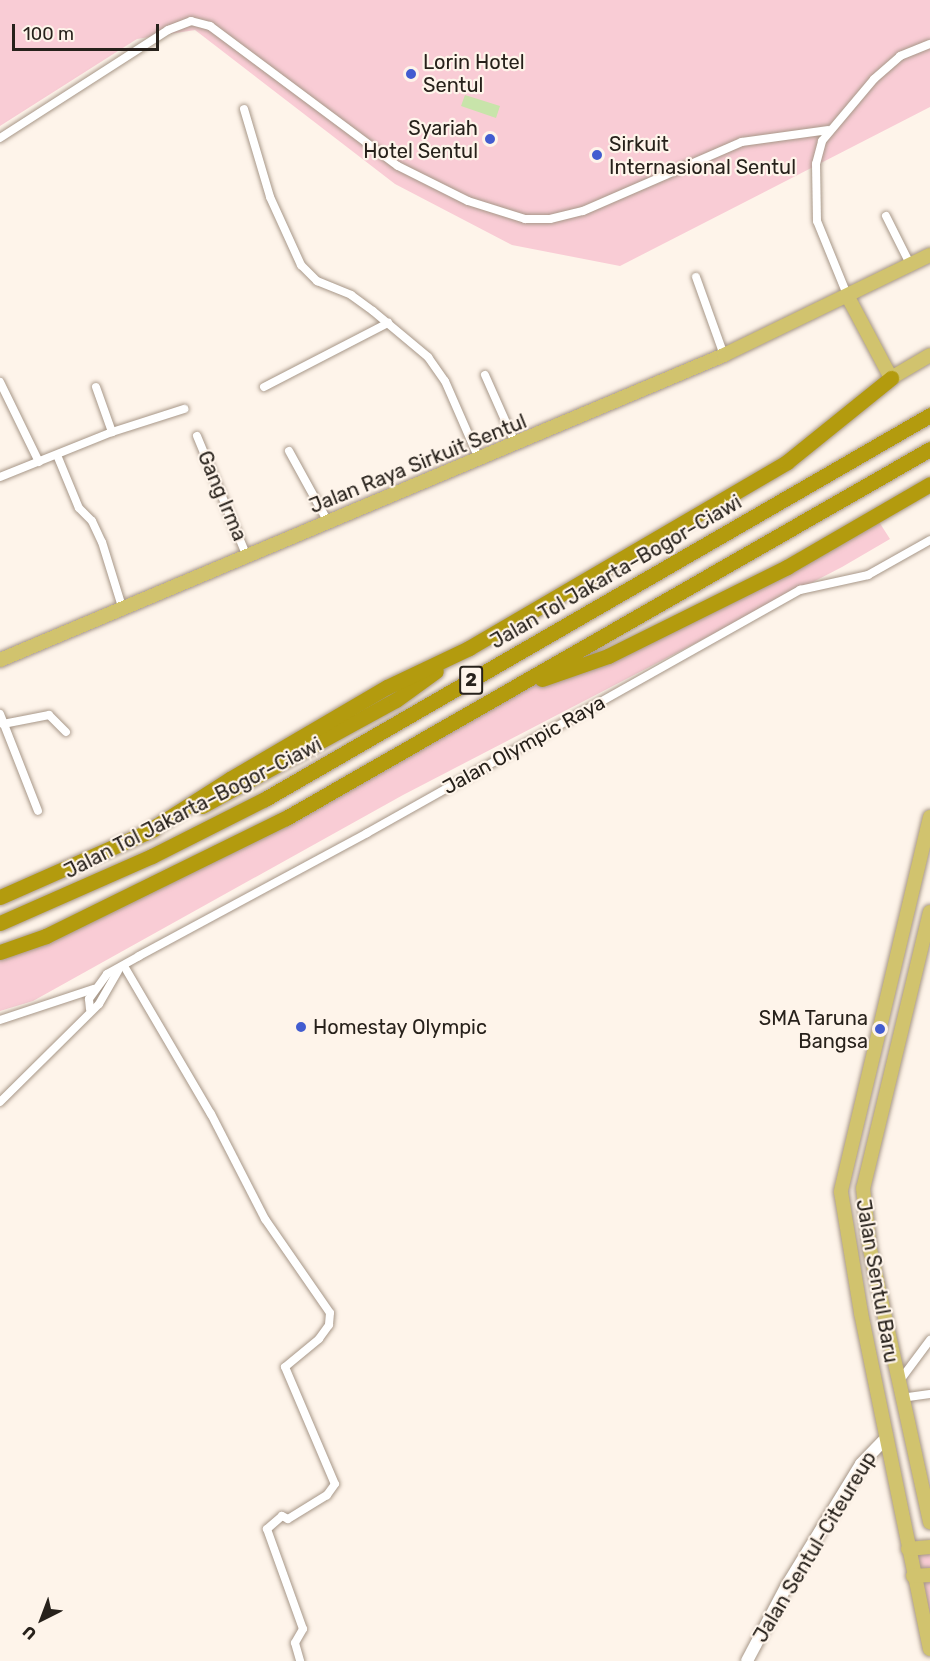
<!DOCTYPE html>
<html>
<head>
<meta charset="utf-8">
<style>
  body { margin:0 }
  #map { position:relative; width:930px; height:1661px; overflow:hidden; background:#fef4ea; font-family:Rubik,sans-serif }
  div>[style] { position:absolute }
  .green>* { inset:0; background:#f9ccd5 }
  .water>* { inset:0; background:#c8e4aa }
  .roads { filter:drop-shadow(0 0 2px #a79788) drop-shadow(0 0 2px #a79788) }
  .street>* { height:8px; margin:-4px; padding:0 4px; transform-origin:4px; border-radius:4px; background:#fff }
  .secondary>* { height:12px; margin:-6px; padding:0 6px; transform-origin:6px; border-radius:6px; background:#fff }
  .primary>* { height:14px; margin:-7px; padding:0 7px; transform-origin:7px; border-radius:7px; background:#d1c36e }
  .highway>* { height:15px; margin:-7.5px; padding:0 7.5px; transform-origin:7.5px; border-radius:7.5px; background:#b39b0e }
  .dots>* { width:16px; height:16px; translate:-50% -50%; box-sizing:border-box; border:3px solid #fef4ea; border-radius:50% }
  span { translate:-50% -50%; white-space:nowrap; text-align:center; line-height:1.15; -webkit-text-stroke:4.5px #fef4ea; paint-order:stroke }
  .shield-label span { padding:2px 4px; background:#fef4ea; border:2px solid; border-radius:4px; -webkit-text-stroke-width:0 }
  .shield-label { font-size:18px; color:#27211b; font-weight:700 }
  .poi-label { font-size:20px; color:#27211b }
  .left { translate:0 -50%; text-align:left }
  .right { translate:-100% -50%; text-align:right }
  .street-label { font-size:20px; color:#27211b }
  .north { position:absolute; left:12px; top:1589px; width:60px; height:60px; -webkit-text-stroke:4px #fef4ea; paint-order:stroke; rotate:222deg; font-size:16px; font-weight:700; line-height:24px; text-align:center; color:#27211b }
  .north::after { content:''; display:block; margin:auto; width:21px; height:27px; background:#27211b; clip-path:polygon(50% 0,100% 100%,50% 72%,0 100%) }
  .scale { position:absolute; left:12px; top:24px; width:147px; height:27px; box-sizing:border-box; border:3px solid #27211b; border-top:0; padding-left:8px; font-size:18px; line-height:21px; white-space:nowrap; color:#27211b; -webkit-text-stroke:4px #fef4ea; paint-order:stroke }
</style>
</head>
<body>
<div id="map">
  <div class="green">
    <div style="clip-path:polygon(0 0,930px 0,930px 107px,620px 266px,512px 245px,395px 184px,195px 30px,137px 39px,0 126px)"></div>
    <div style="clip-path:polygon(874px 514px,890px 539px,842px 567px,403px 795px,33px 1001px,0 1011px,0 952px,165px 880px,506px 691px,609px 655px)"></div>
    <div style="clip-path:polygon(930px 1547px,930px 1649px,908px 1549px)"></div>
  </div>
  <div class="water">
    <div style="clip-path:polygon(465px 95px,500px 106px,496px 118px,461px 106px)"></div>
  </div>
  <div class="roads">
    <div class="street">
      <div style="left:244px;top:109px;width:92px;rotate:73.5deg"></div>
      <div style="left:270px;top:197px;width:75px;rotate:65.5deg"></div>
      <div style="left:301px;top:265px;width:23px;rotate:45deg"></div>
      <div style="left:317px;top:281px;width:37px;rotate:22deg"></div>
      <div style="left:351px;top:295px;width:27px;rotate:36deg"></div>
      <div style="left:373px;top:311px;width:72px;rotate:39.9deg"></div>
      <div style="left:428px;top:357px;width:29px;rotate:55deg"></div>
      <div style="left:445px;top:381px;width:85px;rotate:66.4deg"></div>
      <div style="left:0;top:138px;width:200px;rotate:-32.7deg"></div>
      <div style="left:168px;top:30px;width:25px;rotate:-21deg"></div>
      <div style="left:191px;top:21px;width:20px;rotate:15deg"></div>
      <div style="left:210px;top:26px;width:234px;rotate:36.7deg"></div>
      <div style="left:398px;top:166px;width:78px;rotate:26.6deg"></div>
      <div style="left:468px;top:201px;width:60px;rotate:17.5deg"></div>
      <div style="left:525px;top:219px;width:25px"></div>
      <div style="left:550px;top:219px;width:34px;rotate:-14deg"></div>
      <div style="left:583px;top:211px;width:173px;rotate:-23.5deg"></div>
      <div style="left:742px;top:142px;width:87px;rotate:-7.9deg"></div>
      <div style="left:886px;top:216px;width:56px;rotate:63.4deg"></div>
      <div style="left:696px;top:277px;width:83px;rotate:70.3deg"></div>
      <div style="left:848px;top:297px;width:82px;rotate:-112.2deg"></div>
      <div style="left:817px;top:221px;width:57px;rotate:-91deg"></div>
      <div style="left:816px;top:164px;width:24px;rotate:-75deg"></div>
      <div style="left:822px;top:141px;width:81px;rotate:-50deg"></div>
      <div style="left:874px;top:79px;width:35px;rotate:-41deg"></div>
      <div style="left:900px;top:56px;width:32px;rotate:-22deg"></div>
      <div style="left:485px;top:375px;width:77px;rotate:66.1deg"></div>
      <div style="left:0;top:382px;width:89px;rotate:64deg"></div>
      <div style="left:96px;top:387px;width:48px;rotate:70.4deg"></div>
      <div style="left:264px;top:387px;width:140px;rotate:-27.3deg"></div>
      <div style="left:197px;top:436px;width:131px;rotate:67.5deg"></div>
      <div style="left:289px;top:451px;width:81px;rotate:61.2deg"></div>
      <div style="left:57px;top:455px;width:57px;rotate:67.5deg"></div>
      <div style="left:79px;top:508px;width:18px;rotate:45deg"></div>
      <div style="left:92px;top:521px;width:23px;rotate:65deg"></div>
      <div style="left:102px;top:542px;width:71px;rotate:72.8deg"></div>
      <div style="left:0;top:477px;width:121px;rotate:-21.9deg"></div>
      <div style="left:112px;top:432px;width:76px;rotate:-17.7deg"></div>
      <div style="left:0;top:714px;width:104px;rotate:68.6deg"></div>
      <div style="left:3px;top:724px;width:47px;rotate:-11.1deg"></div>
      <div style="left:49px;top:715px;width:24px;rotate:45deg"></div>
      <div style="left:124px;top:966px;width:172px;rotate:59.6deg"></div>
      <div style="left:211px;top:1114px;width:118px;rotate:62.8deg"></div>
      <div style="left:265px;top:1219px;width:114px;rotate:55.3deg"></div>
      <div style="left:330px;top:1313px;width:12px;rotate:95deg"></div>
      <div style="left:329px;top:1325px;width:17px;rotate:126deg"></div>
      <div style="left:319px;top:1339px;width:44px;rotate:140.5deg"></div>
      <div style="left:285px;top:1367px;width:127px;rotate:66.9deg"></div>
      <div style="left:335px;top:1484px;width:14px;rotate:126deg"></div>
      <div style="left:327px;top:1495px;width:46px;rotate:148.4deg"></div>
      <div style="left:288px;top:1519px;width:7px;rotate:-153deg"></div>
      <div style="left:282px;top:1516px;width:20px;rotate:139deg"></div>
      <div style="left:267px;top:1529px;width:106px;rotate:70.2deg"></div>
      <div style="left:303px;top:1629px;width:16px;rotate:120deg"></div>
      <div style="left:295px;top:1643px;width:19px;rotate:74deg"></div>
      <div style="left:90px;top:1009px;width:10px;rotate:-96deg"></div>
      <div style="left:89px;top:999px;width:31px;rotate:-54deg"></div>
      <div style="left:107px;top:974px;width:37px;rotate:-29deg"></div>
      <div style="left:139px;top:956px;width:259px;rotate:-28.3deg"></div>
      <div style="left:367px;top:833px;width:497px;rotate:-29.3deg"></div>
      <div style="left:800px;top:590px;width:70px;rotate:-12.4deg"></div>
      <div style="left:868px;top:575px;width:71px;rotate:-29.4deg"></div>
      <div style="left:0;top:1020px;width:99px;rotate:-18.3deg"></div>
      <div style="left:0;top:1102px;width:139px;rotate:-44.7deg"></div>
      <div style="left:99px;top:1004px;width:38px;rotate:-60deg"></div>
      <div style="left:898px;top:1383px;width:54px;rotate:-53.3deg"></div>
      <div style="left:901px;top:1398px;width:29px;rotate:-8deg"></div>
    </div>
    <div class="secondary">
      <div style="left:747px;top:1661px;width:84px;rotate:-62.2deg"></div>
      <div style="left:786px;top:1587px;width:144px;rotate:-58.6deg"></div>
      <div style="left:861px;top:1464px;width:37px;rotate:-46deg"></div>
    </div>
    <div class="primary">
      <div style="left:848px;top:297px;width:92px;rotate:62deg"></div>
      <div style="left:891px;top:378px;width:45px;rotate:-30.5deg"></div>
      <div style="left:0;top:660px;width:786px;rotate:-22.84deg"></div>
      <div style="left:724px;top:355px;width:229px;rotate:-25.9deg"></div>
      <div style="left:930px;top:817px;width:385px;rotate:103.4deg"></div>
      <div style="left:841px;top:1192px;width:123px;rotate:80.6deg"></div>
      <div style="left:861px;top:1313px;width:343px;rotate:78.4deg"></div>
      <div style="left:930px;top:912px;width:284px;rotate:103.6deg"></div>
      <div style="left:863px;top:1188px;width:61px;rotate:83.5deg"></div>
      <div style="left:870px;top:1249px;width:280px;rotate:77.6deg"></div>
      <div style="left:908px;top:1549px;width:22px;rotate:-5deg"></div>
      <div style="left:913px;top:1576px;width:17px;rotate:-3deg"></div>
    </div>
    <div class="highway">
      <div style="left:542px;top:679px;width:70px;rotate:-19.2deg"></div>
      <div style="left:608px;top:656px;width:200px;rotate:-26.4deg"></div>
      <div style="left:787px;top:567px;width:165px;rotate:-30.1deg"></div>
      <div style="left:202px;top:806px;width:221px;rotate:-28.7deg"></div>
      <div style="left:396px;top:700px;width:49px;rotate:-35.9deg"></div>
      <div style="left:145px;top:833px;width:101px;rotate:-32.4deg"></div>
      <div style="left:230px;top:779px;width:182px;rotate:-30.4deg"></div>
      <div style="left:387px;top:687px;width:91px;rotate:-25.4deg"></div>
      <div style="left:469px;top:648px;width:368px;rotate:-30.3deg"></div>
      <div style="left:787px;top:462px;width:134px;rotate:-38.9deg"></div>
      <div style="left:0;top:897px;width:168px;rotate:-23.8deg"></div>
      <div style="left:0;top:923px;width:166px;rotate:-23.8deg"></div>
      <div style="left:152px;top:856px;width:127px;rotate:-26.8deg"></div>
      <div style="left:265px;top:799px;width:768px;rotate:-30deg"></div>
      <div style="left:0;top:952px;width:49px;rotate:-19.2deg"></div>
      <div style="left:46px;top:936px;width:267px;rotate:-26.2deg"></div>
      <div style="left:286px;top:818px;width:742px;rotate:-29.81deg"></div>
    </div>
  </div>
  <div class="dots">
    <div style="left:411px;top:74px;background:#425cd0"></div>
    <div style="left:490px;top:139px;background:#425cd0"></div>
    <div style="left:597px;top:155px;background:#425cd0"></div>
    <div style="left:301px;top:1027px;background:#425cd0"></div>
    <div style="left:880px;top:1029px;background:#425cd0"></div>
  </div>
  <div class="shield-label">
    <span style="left:471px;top:680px">2</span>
  </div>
  <div class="poi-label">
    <span class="left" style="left:423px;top:74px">Lorin Hotel<br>Sentul</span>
    <span class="right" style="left:478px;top:140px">Syariah<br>Hotel Sentul</span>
    <span class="left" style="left:609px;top:156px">Sirkuit<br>Internasional Sentul</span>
    <span class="right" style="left:868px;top:1030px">SMA Taruna<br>Bangsa</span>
    <span class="left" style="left:313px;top:1027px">Homestay Olympic</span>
  </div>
  <div class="street-label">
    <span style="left:418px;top:464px;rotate:-22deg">Jalan Raya Sirkuit Sentul</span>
    <span style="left:222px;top:496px;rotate:67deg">Gang Irma</span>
    <span style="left:616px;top:572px;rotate:-30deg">Jalan Tol Jakarta–Bogor–Ciawi</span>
    <span style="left:524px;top:745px;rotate:-29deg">Jalan Olympic Raya</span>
    <span style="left:193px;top:808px;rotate:-27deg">Jalan Tol Jakarta–Bogor–Ciawi</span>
    <span style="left:877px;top:1281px;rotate:80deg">Jalan Sentul Baru</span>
    <span style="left:815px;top:1547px;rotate:-59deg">Jalan Sentul-Citeureup</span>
  </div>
  <div class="north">U</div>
  <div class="scale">100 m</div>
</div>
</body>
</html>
